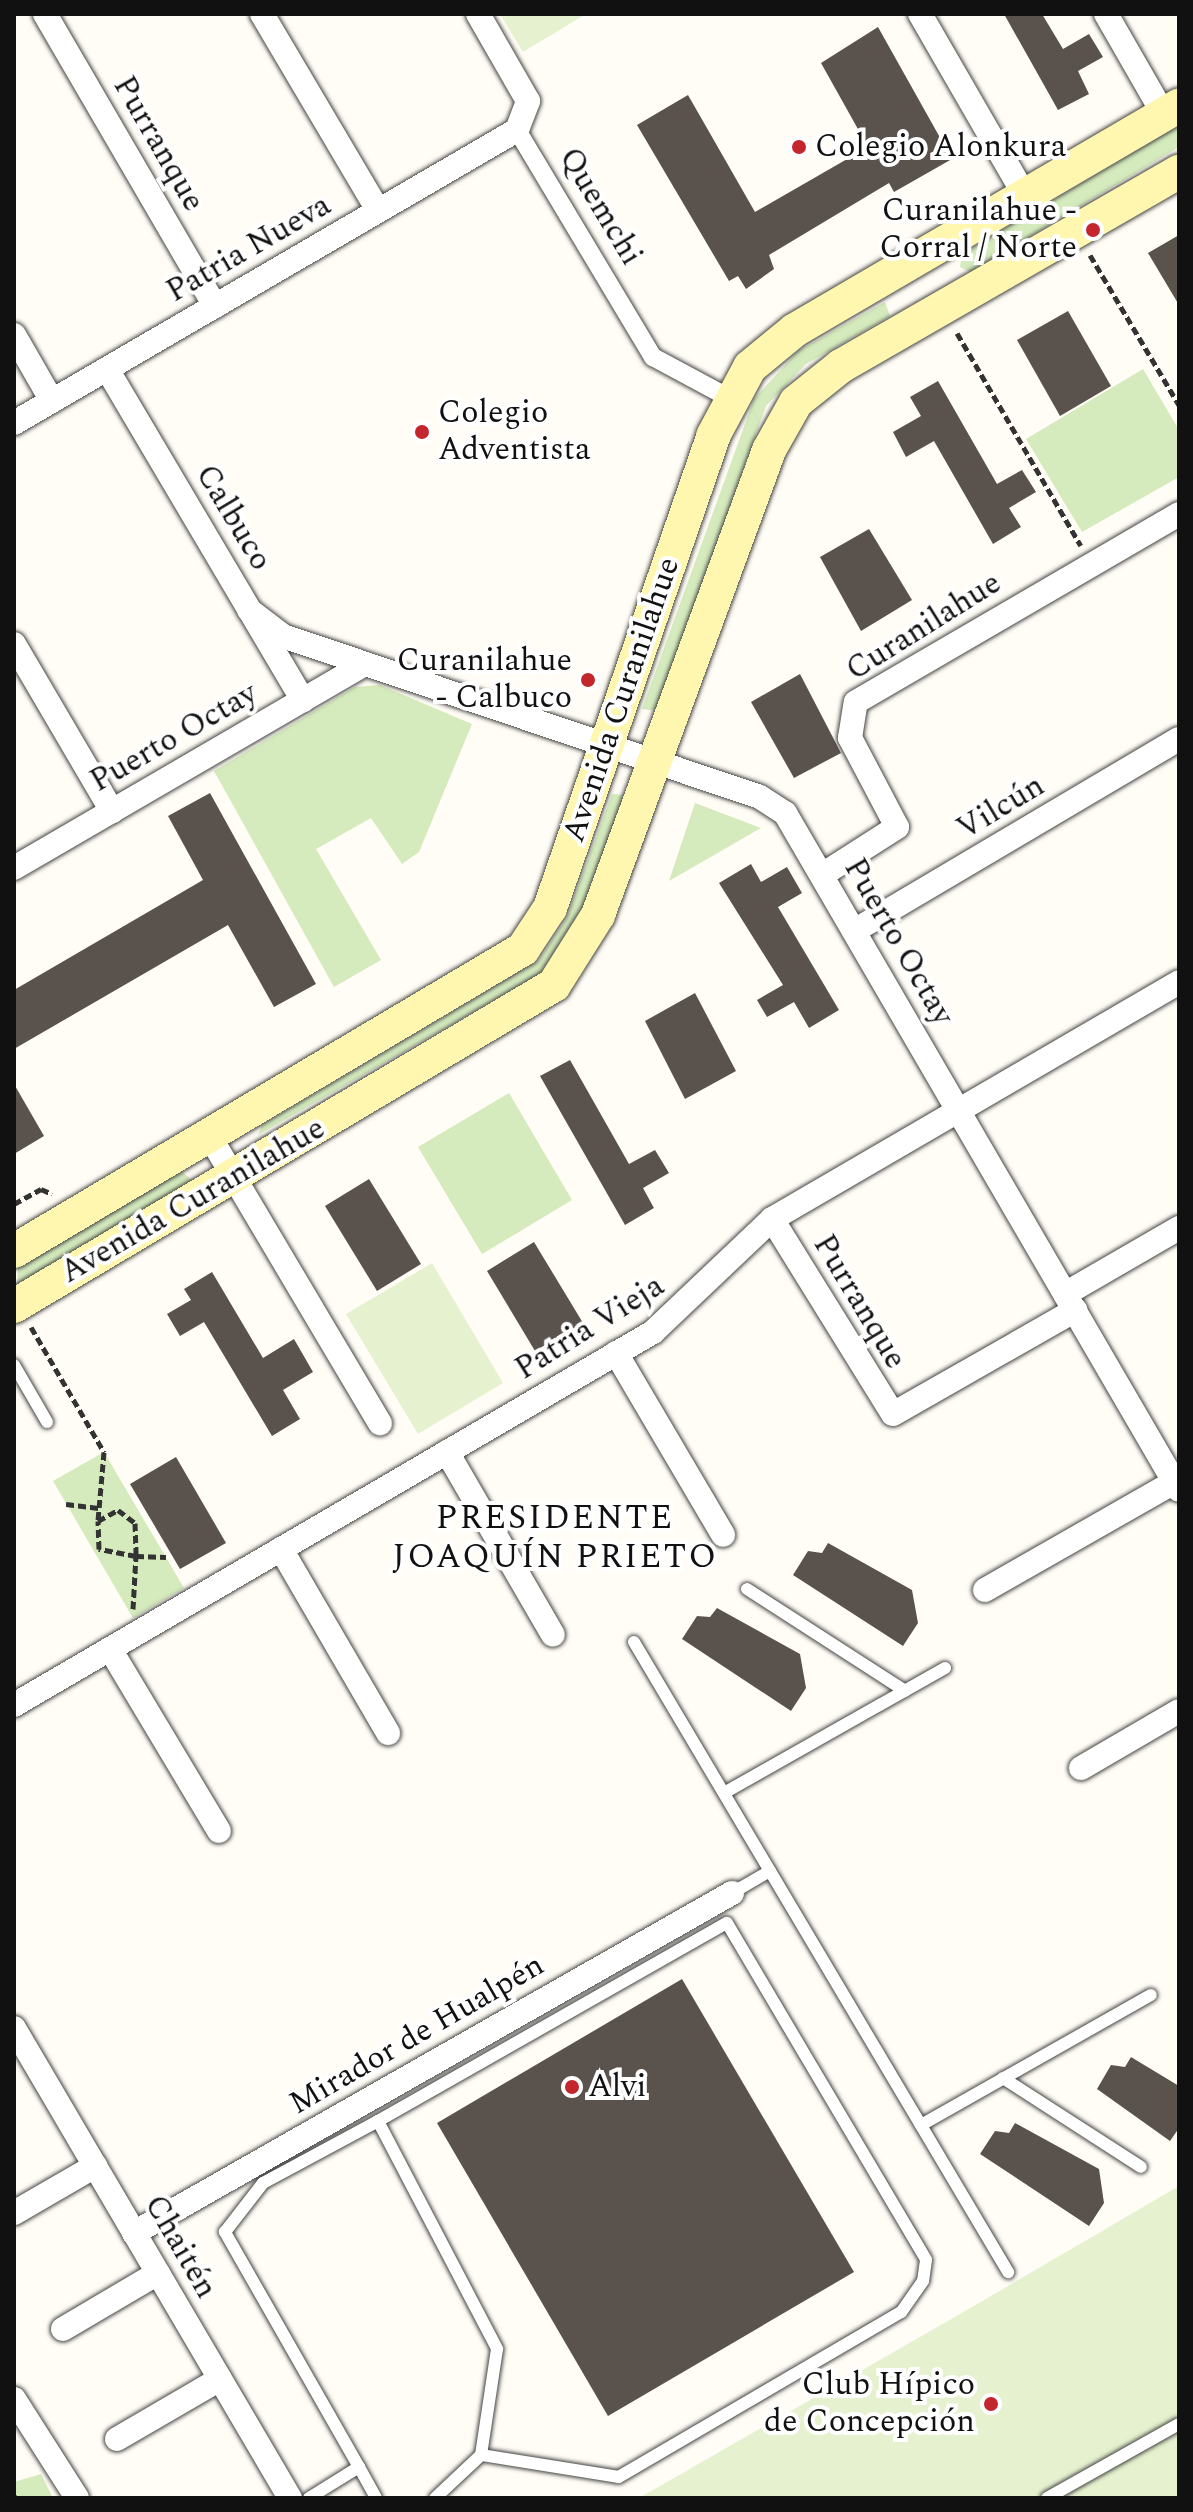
<!DOCTYPE html>
<html>
<head>
<meta charset="utf-8">
<style>
  body { margin:0 }
  #map { position:relative; width:1193px; height:2512px; overflow:hidden; background:#fffdf5; font-family:Spectral,serif }
  div>[style] { position:absolute }
  .green>* { inset:0; background:#d5ebbd }
  .pitch>* { inset:0; background:#e6f2cf }
  .building>* { inset:0; background:#5a524d }
  .path>* { height:5px; margin-top:-2.5px; transform-origin:0; background:repeating-linear-gradient(90deg,#333 0 8px,transparent 0 12px) }
  .roads { filter:drop-shadow(0 0 2px #444) drop-shadow(0 0 2px #444) }
  .service>* { height:12px; margin:-6px; padding:0 6px; transform-origin:6px; border-radius:6px; background:#fff }
  .pedestrian>* { height:18px; margin:-9px; padding:0 9px; transform-origin:9px; border-radius:9px; background:#fff }
  .minor>* { height:24px; margin:-12px; padding:0 12px; transform-origin:12px; border-radius:12px; background:#fff }
  .secondary>* { height:34px; margin:-17px; padding:0 17px; transform-origin:17px; border-radius:17px; background:#fff6b0 }
  .dots>* { width:22px; height:22px; translate:-50% -50%; box-sizing:border-box; border:4px solid #fff; border-radius:50% }
  span { translate:-50% -50%; white-space:nowrap; text-align:center; line-height:1.15; -webkit-text-stroke:8px #fff; paint-order:stroke }
  .street-label { font-size:32px; color:#111 }
  .poi-label { font-size:32px; color:#111 }
  .left { translate:0 -50%; text-align:left }
  .right { translate:-100% -50%; text-align:right }
  .neighbourhood-label { font-size:34px; color:#111; letter-spacing:2px }
  .frame { position:absolute; inset:0; border:16px solid #111; pointer-events:none }
</style>
</head>
<body>
<div id="map">
  <div class="green">
    <div style="clip-path:polygon(1179px 125px,1179px 147px,970px 272px,960px 267px,962px 254px)"></div>
    <div style="clip-path:polygon(885px 302px,890px 316px,806px 364px,766px 406px,656px 711px,642px 709px,754px 399px,798px 351px)"></div>
    <div style="clip-path:polygon(1143px 369px,1179px 430px,1179px 477px,1082px 532px,1026px 439px)"></div>
    <div style="clip-path:polygon(380px 685px,472px 724px,419px 852px,402px 864px,371px 818px,316px 849px,381px 960px,334px 987px,214px 771px,355px 687px)"></div>
    <div style="clip-path:polygon(612px 794px,625px 795px,586px 908px,552px 967px,258px 1135px,262px 1125px,539px 960px,567px 917px)"></div>
    <div style="clip-path:polygon(695px 803px,761px 828px,669px 881px)"></div>
    <div style="clip-path:polygon(509px 1093px,572px 1200px,482px 1254px,418px 1147px)"></div>
    <div style="clip-path:polygon(180px 1170px,194px 1182px,17px 1284px,18px 1266px)"></div>
    <div style="clip-path:polygon(104px 1452px,184px 1588px,133px 1618px,53px 1481px)"></div>
    <div style="clip-path:polygon(41px 2474px,53px 2498px,14px 2498px,14px 2482px)"></div>
  </div>
  <div class="pitch">
    <div style="clip-path:polygon(500px 14px,586px 14px,523px 52px)"></div>
    <div style="clip-path:polygon(432px 1263px,503px 1383px,418px 1434px,346px 1314px)"></div>
    <div style="clip-path:polygon(1179px 2186px,1179px 2498px,639px 2498px,967px 2310px)"></div>
  </div>
  <div class="building">
    <div style="clip-path:polygon(1004px 14px,1042px 14px,1063px 49px,1089px 34px,1103px 57px,1078px 71px,1089px 94px,1058px 110px)"></div>
    <div style="clip-path:polygon(878px 27px,952px 159px,894px 192px,889px 183px,769px 255px,774px 269px,746px 289px,738px 276px,729px 281px,637px 125px,688px 95px,755px 212px,868px 147px,821px 63px)"></div>
    <div style="clip-path:polygon(1179px 235px,1179px 305px,1148px 253px)"></div>
    <div style="clip-path:polygon(1068px 311px,1111px 386px,1060px 416px,1017px 340px)"></div>
    <div style="clip-path:polygon(938px 381px,997px 484px,1022px 470px,1036px 492px,1009px 508px,1021px 527px,993px 544px,934px 441px,906px 457px,893px 432px,921px 416px,910px 397px)"></div>
    <div style="clip-path:polygon(869px 529px,912px 600px,861px 631px,820px 557px)"></div>
    <div style="clip-path:polygon(800px 674px,841px 753px,794px 778px,751px 702px)"></div>
    <div style="clip-path:polygon(210px 793px,316px 984px,274px 1007px,228px 925px,14px 1049px,14px 990px,203px 880px,168px 816px)"></div>
    <div style="clip-path:polygon(751px 864px,761px 882px,787px 867px,802px 893px,778px 907px,839px 1010px,809px 1028px,794px 1002px,767px 1017px,757px 1000px,783px 985px,719px 883px)"></div>
    <div style="clip-path:polygon(695px 993px,736px 1071px,685px 1099px,645px 1021px)"></div>
    <div style="clip-path:polygon(570px 1060px,629px 1164px,655px 1150px,669px 1173px,643px 1188px,654px 1208px,625px 1225px,540px 1076px)"></div>
    <div style="clip-path:polygon(14px 1084px,44px 1136px,14px 1154px)"></div>
    <div style="clip-path:polygon(369px 1179px,421px 1264px,377px 1291px,325px 1206px)"></div>
    <div style="clip-path:polygon(534px 1242px,583px 1323px,535px 1351px,487px 1271px)"></div>
    <div style="clip-path:polygon(212px 1272px,263px 1358px,294px 1339px,313px 1372px,283px 1390px,300px 1419px,272px 1436px,204px 1322px,180px 1336px,167px 1314px,191px 1300px,184px 1289px)"></div>
    <div style="clip-path:polygon(176px 1457px,226px 1543px,180px 1569px,130px 1484px)"></div>
    <div style="clip-path:polygon(828px 1543px,912px 1590px,918px 1623px,903px 1646px,793px 1575px,808px 1551px,822px 1553px)"></div>
    <div style="clip-path:polygon(717px 1608px,800px 1654px,806px 1688px,791px 1711px,682px 1639px,697px 1616px,710px 1617px)"></div>
    <div style="clip-path:polygon(682px 1979px,854px 2272px,608px 2416px,437px 2123px)"></div>
    <div style="clip-path:polygon(1131px 2057px,1179px 2086px,1179px 2128px,1170px 2141px,1097px 2089px,1111px 2065px,1125px 2067px)"></div>
    <div style="clip-path:polygon(1015px 2123px,1099px 2169px,1104px 2203px,1089px 2226px,980px 2154px,995px 2131px,1009px 2133px)"></div>
  </div>
  <div class="path">
    <div style="left:1090px;top:255px;width:174px;rotate:59.3deg"></div>
    <div style="left:957px;top:333px;width:246px;rotate:59.8deg"></div>
    <div style="left:14px;top:1204px;width:31px;rotate:-29deg"></div>
    <div style="left:41px;top:1189px;width:12px;rotate:24deg"></div>
    <div style="left:31px;top:1327px;width:145px;rotate:59.7deg"></div>
    <div style="left:104px;top:1452px;width:69px;rotate:95deg"></div>
    <div style="left:66px;top:1504px;width:35px;rotate:7deg"></div>
    <div style="left:118px;top:1510px;width:21px;rotate:37deg"></div>
    <div style="left:135px;top:1523px;width:33px;rotate:88deg"></div>
    <div style="left:136px;top:1556px;width:38px;rotate:-169deg"></div>
    <div style="left:99px;top:1549px;width:28px;rotate:-92deg"></div>
    <div style="left:98px;top:1521px;width:23px;rotate:-29deg"></div>
    <div style="left:133px;top:1609px;width:53px;rotate:-86.8deg"></div>
    <div style="left:136px;top:1556px;width:30px;rotate:2deg"></div>
    <div style="left:14px;top:2495px;width:3px;rotate:72deg"></div>
  </div>
  <div class="roads">
    <div class="service">
      <div style="left:14px;top:1365px;width:66px;rotate:59.9deg"></div>
      <div style="left:747px;top:1589px;width:188px;rotate:32.8deg"></div>
      <div style="left:634px;top:1642px;width:733px;rotate:59.3deg"></div>
      <div style="left:724px;top:1793px;width:254px;rotate:-29.5deg"></div>
      <div style="left:732px;top:1893px;width:44px;rotate:-30.1deg"></div>
      <div style="left:1003px;top:2078px;width:164px;rotate:32.8deg"></div>
      <div style="left:378px;top:2121px;width:401px;rotate:-29.6deg"></div>
      <div style="left:727px;top:1923px;width:391px;rotate:59.4deg"></div>
      <div style="left:926px;top:2260px;width:21px;rotate:98deg"></div>
      <div style="left:923px;top:2281px;width:38px;rotate:125deg"></div>
      <div style="left:901px;top:2312px;width:327px;rotate:149.7deg"></div>
      <div style="left:619px;top:2477px;width:140px;rotate:-170.9deg"></div>
      <div style="left:921px;top:2125px;width:264px;rotate:-29.5deg"></div>
      <div style="left:359px;top:2467px;width:35px;rotate:61deg"></div>
      <div style="left:309px;top:2498px;width:59px;rotate:-31.8deg"></div>
      <div style="left:359px;top:2467px;width:271px;rotate:-119.7deg"></div>
      <div style="left:225px;top:2232px;width:62px;rotate:-52.2deg"></div>
      <div style="left:263px;top:2183px;width:131px;rotate:-28.3deg"></div>
      <div style="left:378px;top:2121px;width:257px;rotate:62.4deg"></div>
      <div style="left:497px;top:2349px;width:107px;rotate:98.6deg"></div>
      <div style="left:481px;top:2455px;width:63px;rotate:136.9deg"></div>
      <div style="left:1047px;top:2498px;width:151px;rotate:-29.3deg"></div>
    </div>
    <div class="pedestrian">
      <div style="left:517px;top:130px;width:265px;rotate:59.1deg"></div>
      <div style="left:653px;top:357px;width:86px;rotate:28.3deg"></div>
    </div>
    <div class="minor">
      <div style="left:45px;top:14px;width:338px;rotate:59.8deg"></div>
      <div style="left:262px;top:14px;width:228px;rotate:59.4deg"></div>
      <div style="left:920px;top:14px;width:210px;rotate:60deg"></div>
      <div style="left:1106px;top:14px;width:116px;rotate:60.1deg"></div>
      <div style="left:14px;top:335px;width:76px;rotate:60.1deg"></div>
      <div style="left:107px;top:369px;width:385px;rotate:59.4deg"></div>
      <div style="left:14px;top:423px;width:582px;rotate:-30.22deg"></div>
      <div style="left:517px;top:130px;width:31px;rotate:-69deg"></div>
      <div style="left:528px;top:101px;width:100px;rotate:-119.9deg"></div>
      <div style="left:249px;top:610px;width:43px;rotate:37.4deg"></div>
      <div style="left:283px;top:636px;width:503px;rotate:18.65deg"></div>
      <div style="left:760px;top:797px;width:30px;rotate:33deg"></div>
      <div style="left:785px;top:813px;width:783px;rotate:59.8deg"></div>
      <div style="left:14px;top:644px;width:194px;rotate:59.6deg"></div>
      <div style="left:14px;top:868px;width:406px;rotate:-30.2deg"></div>
      <div style="left:822px;top:875px;width:89px;rotate:-32.6deg"></div>
      <div style="left:897px;top:827px;width:101px;rotate:-117.8deg"></div>
      <div style="left:850px;top:738px;width:36px;rotate:-81deg"></div>
      <div style="left:856px;top:702px;width:374px;rotate:-30.2deg"></div>
      <div style="left:854px;top:931px;width:377px;rotate:-30.6deg"></div>
      <div style="left:210px;top:1137px;width:333px;rotate:59.3deg"></div>
      <div style="left:772px;top:1219px;width:229px;rotate:58.2deg"></div>
      <div style="left:893px;top:1414px;width:210px;rotate:-29.7deg"></div>
      <div style="left:1065px;top:1294px;width:132px;rotate:-30.1deg"></div>
      <div style="left:616px;top:1353px;width:211px;rotate:59.5deg"></div>
      <div style="left:447px;top:1452px;width:211px;rotate:59.9deg"></div>
      <div style="left:281px;top:1549px;width:213px;rotate:59.8deg"></div>
      <div style="left:985px;top:1590px;width:218px;rotate:-29.7deg"></div>
      <div style="left:110px;top:1649px;width:212px;rotate:59.1deg"></div>
      <div style="left:14px;top:1705px;width:740px;rotate:-30.27deg"></div>
      <div style="left:653px;top:1332px;width:164px;rotate:-43.5deg"></div>
      <div style="left:772px;top:1219px;width:471px;rotate:-30.2deg"></div>
      <div style="left:1081px;top:1768px;width:113px;rotate:-30.2deg"></div>
      <div style="left:14px;top:2028px;width:545px;rotate:59.58deg"></div>
      <div style="left:14px;top:2213px;width:94px;rotate:-30.1deg"></div>
      <div style="left:134px;top:2233px;width:688px;rotate:-29.62deg"></div>
      <div style="left:63px;top:2329px;width:110px;rotate:-30.5deg"></div>
      <div style="left:14px;top:2399px;width:117px;rotate:57.5deg"></div>
      <div style="left:117px;top:2439px;width:119px;rotate:-30.2deg"></div>
    </div>
    <div class="secondary">
      <div style="left:14px;top:1251px;width:592px;rotate:-30.68deg"></div>
      <div style="left:523px;top:949px;width:49px;rotate:-56.6deg"></div>
      <div style="left:550px;top:908px;width:499px;rotate:-70.9deg"></div>
      <div style="left:713px;top:436px;width:78px;rotate:-61.8deg"></div>
      <div style="left:750px;top:367px;width:58px;rotate:-39.4deg"></div>
      <div style="left:795px;top:330px;width:445px;rotate:-30.3deg"></div>
      <div style="left:14px;top:1306px;width:628px;rotate:-30.73deg"></div>
      <div style="left:554px;top:985px;width:83px;rotate:-57.8deg"></div>
      <div style="left:598px;top:915px;width:495px;rotate:-69.8deg"></div>
      <div style="left:769px;top:450px;width:55px;rotate:-60.6deg"></div>
      <div style="left:796px;top:402px;width:58px;rotate:-38.7deg"></div>
      <div style="left:841px;top:366px;width:390px;rotate:-29.9deg"></div>
    </div>
  </div>
  <div class="dots">
    <div style="left:799px;top:147px;background:#c4262e"></div>
    <div style="left:1093px;top:230px;background:#c4262e"></div>
    <div style="left:422px;top:432px;background:#c4262e"></div>
    <div style="left:588px;top:680px;background:#c4262e"></div>
    <div style="left:572px;top:2087px;background:#c4262e"></div>
    <div style="left:991px;top:2404px;background:#c4262e"></div>
  </div>
  <div class="street-label">
    <span style="left:158px;top:144px;rotate:60deg">Purranque</span>
    <span style="left:600px;top:207px;rotate:59deg">Quemchi</span>
    <span style="left:249px;top:249px;rotate:-30deg">Patria Nueva</span>
    <span style="left:233px;top:518px;rotate:59deg">Calbuco</span>
    <span style="left:924px;top:627px;rotate:-32deg">Curanilahue</span>
    <span style="left:622px;top:700px;rotate:-71deg">Avenida Curanilahue</span>
    <span style="left:174px;top:738px;rotate:-30deg">Puerto Octay</span>
    <span style="left:1001px;top:808px;rotate:-31deg">Vilcún</span>
    <span style="left:898px;top:942px;rotate:60deg">Puerto Octay</span>
    <span style="left:193px;top:1201px;rotate:-30deg">Avenida Curanilahue</span>
    <span style="left:859px;top:1302px;rotate:59deg">Purranque</span>
    <span style="left:590px;top:1328px;rotate:-32deg">Patria Vieja</span>
    <span style="left:417px;top:2035px;rotate:-30deg">Mirador de Hualpén</span>
    <span style="left:180px;top:2247px;rotate:60deg">Chaitén</span>
  </div>
  <div class="poi-label">
    <span class="left" style="left:815px;top:147px">Colegio Alonkura</span>
    <span class="right" style="left:1077px;top:230px">Curanilahue -<br>Corral / Norte</span>
    <span class="left" style="left:438px;top:432px">Colegio<br>Adventista</span>
    <span class="right" style="left:572px;top:680px">Curanilahue<br>- Calbuco</span>
    <span class="left" style="left:588px;top:2087px">Alvi</span>
    <span class="right" style="left:975px;top:2404px">Club Hípico<br>de Concepción</span>
  </div>
  <div class="neighbourhood-label">
    <span style="left:555px;top:1538px">PRESIDENTE<br>JOAQUÍN PRIETO</span>
  </div>
  <div class="frame"></div>
</div>
</body>
</html>
